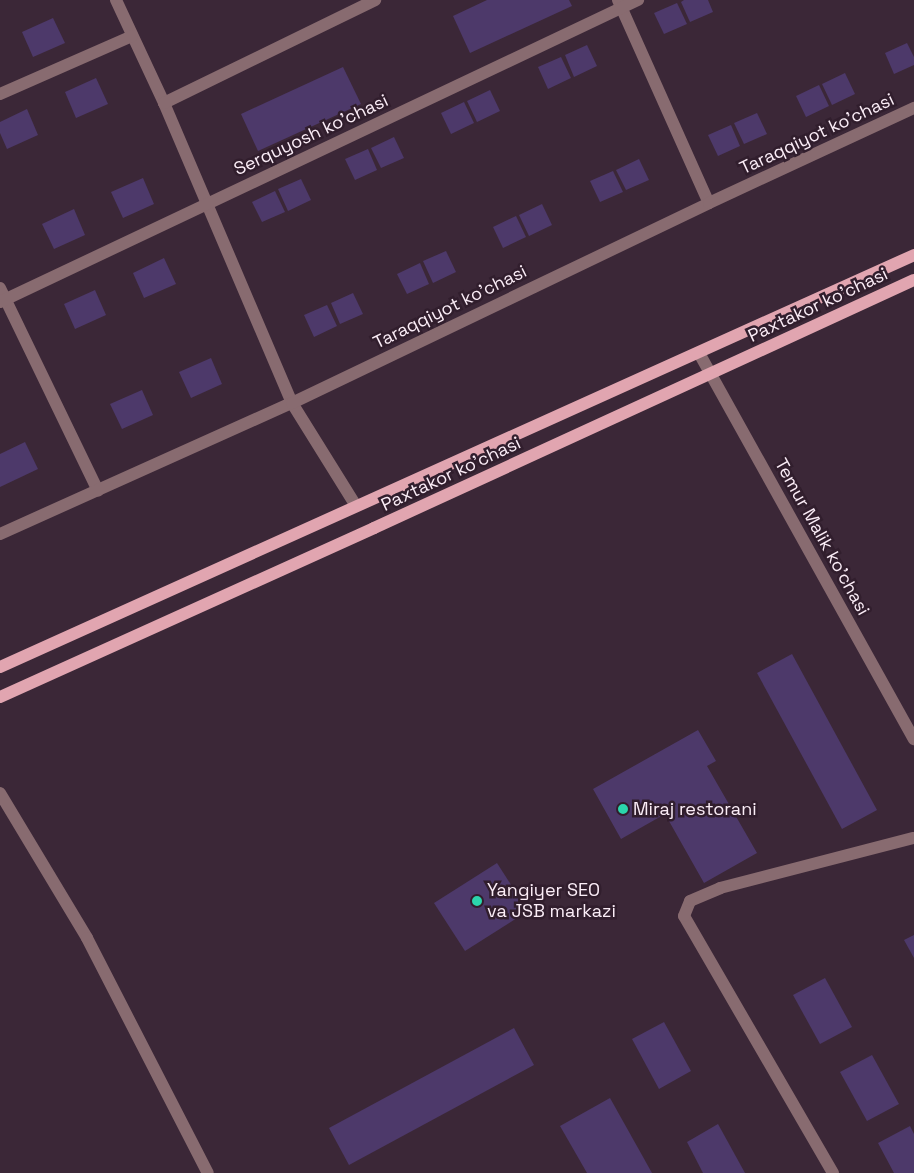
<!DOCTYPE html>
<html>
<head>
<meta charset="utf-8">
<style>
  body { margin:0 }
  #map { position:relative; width:914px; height:1173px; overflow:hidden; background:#3b2737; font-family:"Space Grotesk",sans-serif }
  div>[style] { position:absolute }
  .building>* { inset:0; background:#4d396a }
  .minor>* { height:12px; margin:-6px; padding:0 6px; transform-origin:6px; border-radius:6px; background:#886b70 }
  .major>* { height:12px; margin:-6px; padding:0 6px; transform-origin:6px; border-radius:6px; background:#e1a5b0 }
  .dots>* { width:14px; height:14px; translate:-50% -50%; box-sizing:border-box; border:2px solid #311e2d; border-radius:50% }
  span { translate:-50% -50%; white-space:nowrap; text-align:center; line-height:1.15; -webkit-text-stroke:5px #311e2d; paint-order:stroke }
  .street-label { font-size:18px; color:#fbedf7 }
  .poi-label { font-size:18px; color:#fbedf7 }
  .left { translate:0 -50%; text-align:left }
</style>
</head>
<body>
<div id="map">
  <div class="building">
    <div style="clip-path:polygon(487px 0,569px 0,572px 6px,470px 53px,453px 16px)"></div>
    <div style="clip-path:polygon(684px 0,708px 0,713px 12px,690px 22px,681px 2px)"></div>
    <div style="clip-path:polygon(677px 3px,687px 24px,664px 34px,654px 13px)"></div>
    <div style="clip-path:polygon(53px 18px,65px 43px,33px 57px,22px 32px)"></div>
    <div style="clip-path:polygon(907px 43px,914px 57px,914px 65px,894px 74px,885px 53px)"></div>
    <div style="clip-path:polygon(587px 45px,597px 66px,574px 77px,565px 55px)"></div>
    <div style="clip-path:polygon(561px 57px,571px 78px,548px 89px,538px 67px)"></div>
    <div style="clip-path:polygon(343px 67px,361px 104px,258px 151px,241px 114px)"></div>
    <div style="clip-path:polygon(845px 73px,855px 94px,832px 105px,822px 84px)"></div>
    <div style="clip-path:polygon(96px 78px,108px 104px,76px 118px,65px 92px)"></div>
    <div style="clip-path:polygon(819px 85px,829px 106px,806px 117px,796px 96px)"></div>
    <div style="clip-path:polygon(490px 90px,500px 111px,477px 122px,467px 101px)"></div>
    <div style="clip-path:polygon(464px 102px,474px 123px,451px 134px,441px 113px)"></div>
    <div style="clip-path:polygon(27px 109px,38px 135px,7px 149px,0 133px,0 122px)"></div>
    <div style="clip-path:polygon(757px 113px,767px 134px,744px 144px,734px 123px)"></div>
    <div style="clip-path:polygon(731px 125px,740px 146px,718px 156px,708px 135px)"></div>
    <div style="clip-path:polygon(394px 137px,404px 158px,381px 168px,371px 148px)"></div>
    <div style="clip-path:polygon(368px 149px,377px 170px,355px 180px,345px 159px)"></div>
    <div style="clip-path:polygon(639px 159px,649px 180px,626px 190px,616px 170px)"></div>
    <div style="clip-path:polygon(613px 171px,623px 192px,600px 202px,590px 181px)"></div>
    <div style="clip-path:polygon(143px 178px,154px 204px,123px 218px,111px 192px)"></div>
    <div style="clip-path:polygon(301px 179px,311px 200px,288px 211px,278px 189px)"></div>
    <div style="clip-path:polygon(275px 191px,285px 212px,262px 222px,252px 202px)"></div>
    <div style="clip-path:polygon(542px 204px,552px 225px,529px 236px,519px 215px)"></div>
    <div style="clip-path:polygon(74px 209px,85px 235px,54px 249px,42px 224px)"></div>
    <div style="clip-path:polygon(516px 216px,526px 237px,503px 248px,493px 227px)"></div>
    <div style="clip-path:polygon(446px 251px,456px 272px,433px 283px,423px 261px)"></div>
    <div style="clip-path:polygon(164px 258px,176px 284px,144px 298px,133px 273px)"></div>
    <div style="clip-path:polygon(420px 263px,429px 284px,407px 294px,397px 274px)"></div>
    <div style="clip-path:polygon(95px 290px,106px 315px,75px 329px,64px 304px)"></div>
    <div style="clip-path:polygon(353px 293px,363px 314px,340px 324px,331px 303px)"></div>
    <div style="clip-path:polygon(327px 305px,337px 326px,314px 337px,304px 315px)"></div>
    <div style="clip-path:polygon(211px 358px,222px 384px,191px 398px,179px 372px)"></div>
    <div style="clip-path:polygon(142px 390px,153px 415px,122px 429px,110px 404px)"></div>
    <div style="clip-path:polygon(25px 442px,38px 469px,0 487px,0 454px)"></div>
    <div style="clip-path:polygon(792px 654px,877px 810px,842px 829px,757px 673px)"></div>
    <div style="clip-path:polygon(698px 730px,716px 761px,707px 766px,757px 853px,704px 883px,665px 814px,621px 839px,593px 789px)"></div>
    <div style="clip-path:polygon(497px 863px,528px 911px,465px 951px,434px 903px)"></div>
    <div style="clip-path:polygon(914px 935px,914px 958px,904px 940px)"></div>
    <div style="clip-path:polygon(825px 978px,852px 1027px,820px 1044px,793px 995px)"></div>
    <div style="clip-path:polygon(664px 1022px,691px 1071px,659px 1089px,632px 1039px)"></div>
    <div style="clip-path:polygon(514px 1028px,534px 1065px,349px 1165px,329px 1128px)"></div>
    <div style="clip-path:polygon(872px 1055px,899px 1104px,867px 1121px,840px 1072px)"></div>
    <div style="clip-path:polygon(610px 1098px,652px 1173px,587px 1173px,560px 1126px)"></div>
    <div style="clip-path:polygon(718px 1124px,745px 1173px,703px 1173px,687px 1142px)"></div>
    <div style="clip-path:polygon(910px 1126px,914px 1134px,914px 1173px,894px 1173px,878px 1143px)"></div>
  </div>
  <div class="minor">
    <div style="left:116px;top:0;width:114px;rotate:65deg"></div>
    <div style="left:164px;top:103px;width:326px;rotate:66.9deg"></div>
    <div style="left:292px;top:403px;width:121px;rotate:58.1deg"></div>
    <div style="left:618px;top:0;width:222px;rotate:65.9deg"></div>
    <div style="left:0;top:94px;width:144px;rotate:-23.7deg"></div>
    <div style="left:164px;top:103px;width:235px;rotate:-26deg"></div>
    <div style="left:0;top:288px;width:225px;rotate:64.2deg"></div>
    <div style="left:0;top:302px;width:706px;rotate:-25.33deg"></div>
    <div style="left:699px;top:353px;width:442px;rotate:60.9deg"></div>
    <div style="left:0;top:534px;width:320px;rotate:-24.2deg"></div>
    <div style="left:292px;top:403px;width:462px;rotate:-25.6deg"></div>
    <div style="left:709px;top:203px;width:226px;rotate:-24.9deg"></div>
    <div style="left:0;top:793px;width:169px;rotate:59deg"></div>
    <div style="left:87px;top:938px;width:264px;rotate:62.8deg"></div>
    <div style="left:833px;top:1173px;width:297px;rotate:-120.1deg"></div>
    <div style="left:684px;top:916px;width:16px;rotate:-68deg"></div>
    <div style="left:690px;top:901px;width:33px;rotate:-23deg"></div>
    <div style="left:720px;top:888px;width:200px;rotate:-14.5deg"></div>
  </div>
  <div class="major">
    <div style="left:0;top:667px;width:1003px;rotate:-24.26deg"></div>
    <div style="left:0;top:697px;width:410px;rotate:-24.3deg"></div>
    <div style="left:374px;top:528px;width:594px;rotate:-24.67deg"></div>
  </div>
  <div class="dots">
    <div style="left:623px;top:809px;background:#2bd5ac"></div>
    <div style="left:477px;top:901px;background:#2bd5ac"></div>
  </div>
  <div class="street-label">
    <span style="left:817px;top:134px;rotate:-25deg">Taraqqiyot ko'chasi</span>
    <span style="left:311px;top:135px;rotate:-25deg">Serquyosh ko'chasi</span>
    <span style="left:818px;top:305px;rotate:-25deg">Paxtakor ko'chasi</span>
    <span style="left:450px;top:307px;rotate:-26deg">Taraqqiyot ko'chasi</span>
    <span style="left:451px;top:474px;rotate:-25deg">Paxtakor ko'chasi</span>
    <span style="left:822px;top:537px;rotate:61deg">Temur Malik ko'chasi</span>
  </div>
  <div class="poi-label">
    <span class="left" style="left:633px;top:809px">Miraj restorani</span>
    <span class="left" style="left:487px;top:901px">Yangiyer SEO<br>va JSB markazi</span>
  </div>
</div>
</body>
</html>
